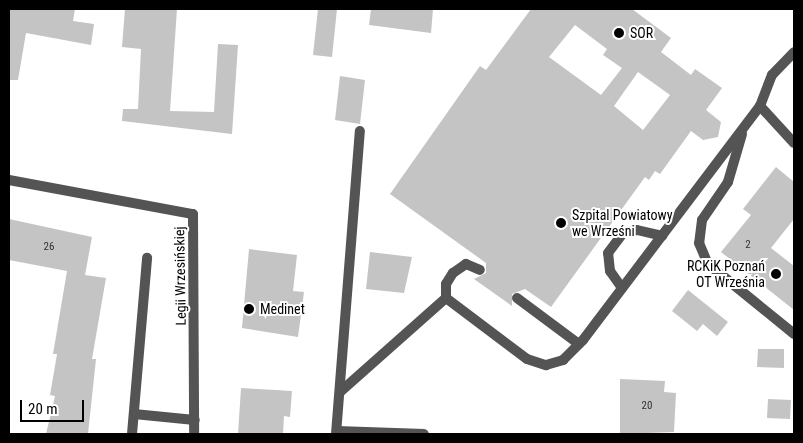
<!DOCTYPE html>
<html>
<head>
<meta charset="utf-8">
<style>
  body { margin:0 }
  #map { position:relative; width:803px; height:443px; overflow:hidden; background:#fff; font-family:"Roboto Condensed",sans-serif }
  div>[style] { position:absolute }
  .building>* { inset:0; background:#c4c4c4 }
  .service>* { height:10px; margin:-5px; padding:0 5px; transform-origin:5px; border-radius:5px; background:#545454 }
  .minor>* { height:10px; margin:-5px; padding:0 5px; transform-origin:5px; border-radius:5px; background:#545454 }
  .dots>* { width:14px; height:14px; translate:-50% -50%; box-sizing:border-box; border:2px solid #fff; border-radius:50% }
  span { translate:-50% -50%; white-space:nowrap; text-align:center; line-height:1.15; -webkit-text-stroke:4px #fff; paint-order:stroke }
  .number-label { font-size:11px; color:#313131 }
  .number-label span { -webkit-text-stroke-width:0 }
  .poi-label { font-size:14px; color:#000 }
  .left { translate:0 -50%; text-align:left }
  .right { translate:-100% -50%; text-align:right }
  .street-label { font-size:14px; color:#000 }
  .frame { position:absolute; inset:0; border:10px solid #000; pointer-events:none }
  .scale { position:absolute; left:20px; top:400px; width:64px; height:22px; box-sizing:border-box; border:2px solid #000; border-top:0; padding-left:6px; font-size:15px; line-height:18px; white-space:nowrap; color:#000; -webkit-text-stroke:4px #fff; paint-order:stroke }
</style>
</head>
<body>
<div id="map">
  <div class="building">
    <div style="clip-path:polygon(9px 9px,75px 9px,73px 21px,94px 24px,91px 45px,26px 33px,18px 80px,9px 80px)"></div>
    <div style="clip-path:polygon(125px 9px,177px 9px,170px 111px,214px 112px,218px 44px,238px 45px,232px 134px,122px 121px,123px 109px,138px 109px,141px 49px,122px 47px)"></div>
    <div style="clip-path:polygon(318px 9px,337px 9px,332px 57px,313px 55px)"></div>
    <div style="clip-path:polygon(371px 9px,433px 9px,431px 33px,369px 25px)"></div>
    <div style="clip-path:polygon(evenodd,531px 9px,632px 9px,671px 38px,661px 52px,691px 75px,695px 69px,722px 88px,706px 110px,721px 122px,718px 137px,703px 140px,691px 131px,660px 174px,655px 171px,649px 180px,645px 177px,551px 307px,525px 289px,512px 294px,512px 306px,474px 279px,486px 273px,486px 263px,390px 194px,480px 66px,486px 70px,531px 9px,575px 25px,607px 49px,603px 55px,622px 68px,601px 95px,549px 57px,575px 25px,531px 9px,638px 72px,670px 95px,643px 130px,614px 106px,638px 72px)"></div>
    <div style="clip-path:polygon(340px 76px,365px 80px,360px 124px,335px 120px)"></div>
    <div style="clip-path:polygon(776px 167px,794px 182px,794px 219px,771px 248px,794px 266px,794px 310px,721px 252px,751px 215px,743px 209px)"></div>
    <div style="clip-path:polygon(9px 219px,92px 237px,85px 275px,106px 278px,92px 359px,96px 359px,88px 434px,46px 434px,55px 396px,50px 395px,57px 354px,53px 354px,67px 271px,9px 260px)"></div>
    <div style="clip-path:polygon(249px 249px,297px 255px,293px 291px,304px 292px,298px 337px,242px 328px)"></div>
    <div style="clip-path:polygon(370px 252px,412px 257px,404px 293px,366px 289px)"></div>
    <div style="clip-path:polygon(688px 290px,728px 322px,717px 336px,703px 324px,697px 331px,672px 311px)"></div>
    <div style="clip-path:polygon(758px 349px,784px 349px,784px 368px,757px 367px)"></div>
    <div style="clip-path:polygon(620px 379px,665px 381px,664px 392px,676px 393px,674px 432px,620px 434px)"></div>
    <div style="clip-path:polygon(241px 388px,292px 391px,290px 417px,284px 416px,283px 434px,238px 434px)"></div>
    <div style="clip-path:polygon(768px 399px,791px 400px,790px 419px,767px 418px)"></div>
  </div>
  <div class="service">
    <div style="left:760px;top:106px;width:50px;rotate:47.4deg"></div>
    <div style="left:742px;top:134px;width:50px;rotate:106.3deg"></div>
    <div style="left:728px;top:182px;width:46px;rotate:124.4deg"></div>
    <div style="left:702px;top:220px;width:23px;rotate:97deg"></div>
    <div style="left:699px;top:243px;width:23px;rotate:67deg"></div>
    <div style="left:708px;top:264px;width:111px;rotate:39.1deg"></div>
    <div style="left:622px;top:288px;width:21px;rotate:-125deg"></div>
    <div style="left:610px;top:271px;width:18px;rotate:-96deg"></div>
    <div style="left:608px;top:253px;width:25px;rotate:-53deg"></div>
    <div style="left:623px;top:233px;width:14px;rotate:-12deg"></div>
    <div style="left:637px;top:230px;width:26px;rotate:13deg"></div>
    <div style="left:446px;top:298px;width:14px;rotate:-90deg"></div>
    <div style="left:446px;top:284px;width:13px;rotate:-58deg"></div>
    <div style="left:453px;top:273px;width:16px;rotate:-35deg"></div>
    <div style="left:466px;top:264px;width:15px;rotate:23deg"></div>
    <div style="left:517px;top:298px;width:77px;rotate:36.6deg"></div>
    <div style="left:340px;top:392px;width:142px;rotate:-41.6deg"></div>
    <div style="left:446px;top:298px;width:101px;rotate:37deg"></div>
    <div style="left:527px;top:359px;width:20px;rotate:18deg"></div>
    <div style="left:546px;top:365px;width:18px;rotate:-16deg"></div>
    <div style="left:563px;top:360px;width:28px;rotate:-45deg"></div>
    <div style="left:583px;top:340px;width:293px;rotate:-52.9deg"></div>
    <div style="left:760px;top:106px;width:33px;rotate:-69deg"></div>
    <div style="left:772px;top:75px;width:32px;rotate:-46deg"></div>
    <div style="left:134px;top:414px;width:61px;rotate:5.6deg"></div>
    <div style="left:337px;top:431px;width:87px;rotate:2deg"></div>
    <div style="left:132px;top:434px;width:177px;rotate:-85.1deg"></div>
    <div style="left:336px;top:434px;width:304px;rotate:-85.5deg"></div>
  </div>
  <div class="minor">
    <div style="left:9px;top:180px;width:187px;rotate:10.5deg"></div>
    <div style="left:193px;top:214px;width:220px;rotate:89.7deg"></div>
  </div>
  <div class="dots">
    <div style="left:619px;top:33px;background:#000"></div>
    <div style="left:561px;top:223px;background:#000"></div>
    <div style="left:776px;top:274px;background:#000"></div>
    <div style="left:249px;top:309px;background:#000"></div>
  </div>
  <div class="number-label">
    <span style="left:748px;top:245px">2</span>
    <span style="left:49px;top:247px">26</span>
    <span style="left:647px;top:406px">20</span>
  </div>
  <div class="poi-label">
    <span class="left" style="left:630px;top:33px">SOR</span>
    <span class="left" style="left:572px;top:223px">Szpital Powiatowy<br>we Wrześni</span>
    <span class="right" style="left:765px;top:274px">RCKiK Poznań<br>OT Września</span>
    <span class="left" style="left:260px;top:309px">Medinet</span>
  </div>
  <div class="street-label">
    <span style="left:180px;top:276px;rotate:-91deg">Legii Wrzesińskiej</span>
  </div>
  <div class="frame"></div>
  <div class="scale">20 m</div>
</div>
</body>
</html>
